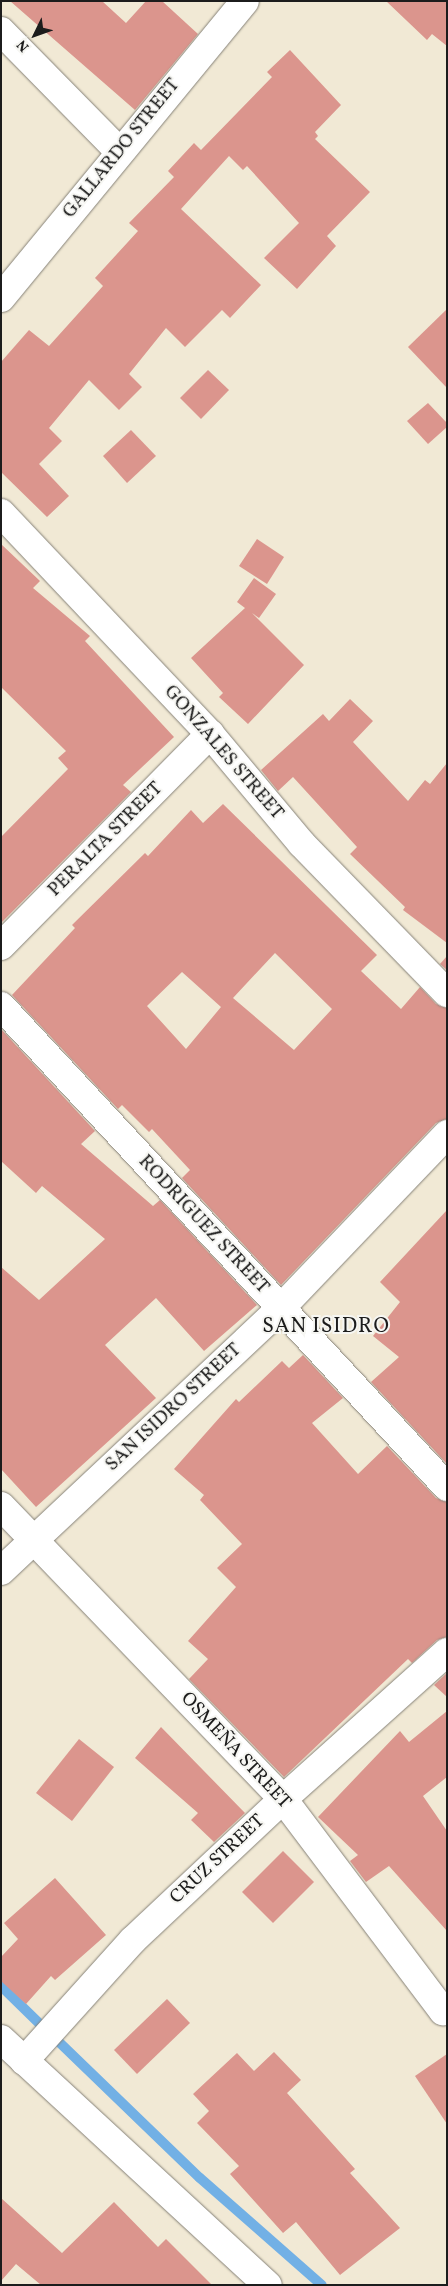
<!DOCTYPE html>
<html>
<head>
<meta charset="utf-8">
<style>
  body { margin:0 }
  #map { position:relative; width:448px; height:2286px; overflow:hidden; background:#f1e9d5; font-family:Vollkorn,serif }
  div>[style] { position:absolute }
  .stream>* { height:10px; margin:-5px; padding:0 5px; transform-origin:5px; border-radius:5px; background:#72b0e5 }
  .building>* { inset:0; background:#db958d }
  .roads { filter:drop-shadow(0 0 1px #868278) drop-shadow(0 0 1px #868278) }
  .street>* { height:28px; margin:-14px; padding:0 14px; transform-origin:14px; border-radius:14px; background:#fff }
  .secondary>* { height:28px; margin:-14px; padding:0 14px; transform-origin:14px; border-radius:14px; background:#fff }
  span { translate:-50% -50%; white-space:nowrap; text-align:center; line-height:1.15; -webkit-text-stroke:4px #f6f6f2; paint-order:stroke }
  .street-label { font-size:19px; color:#1c1c1c }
  .quarter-label { font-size:21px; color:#1c1c1c; letter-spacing:1px }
  .frame { position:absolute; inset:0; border:2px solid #1c1c1c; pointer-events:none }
  .north { position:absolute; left:10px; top:10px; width:50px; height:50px; -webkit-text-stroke:4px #f6f6f2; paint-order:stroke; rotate:228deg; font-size:14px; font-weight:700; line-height:20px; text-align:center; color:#1c1c1c }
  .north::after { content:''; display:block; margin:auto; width:18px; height:22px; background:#1c1c1c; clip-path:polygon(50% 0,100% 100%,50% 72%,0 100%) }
</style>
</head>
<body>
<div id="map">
  <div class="stream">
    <div style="left:1px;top:1986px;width:62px;rotate:44.3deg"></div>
    <div style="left:60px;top:2043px;width:194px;rotate:44deg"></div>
    <div style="left:200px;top:2178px;width:162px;rotate:41.3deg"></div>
  </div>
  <div class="building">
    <div style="clip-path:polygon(10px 1px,102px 1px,126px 23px,146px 1px,162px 1px,198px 34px,135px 110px)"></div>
    <div style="clip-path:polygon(386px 1px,447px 1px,447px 46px,432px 34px,427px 40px)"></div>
    <div style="clip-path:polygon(290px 50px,341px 105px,315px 132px,318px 136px,315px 139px,370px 192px,327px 236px,336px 246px,297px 289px,264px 258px,299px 223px,247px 166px,243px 170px,229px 156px,181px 209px,261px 285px,230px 318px,222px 310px,185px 347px,166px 328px,129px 374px,142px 387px,119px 410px,89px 380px,49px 428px,62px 441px,39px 464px,69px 496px,47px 517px,1px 472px,1px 362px,29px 330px,49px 346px,103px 286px,95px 278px,138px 231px,129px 223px,174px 177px,168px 171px,194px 143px,201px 150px,272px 77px,267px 72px)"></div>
    <div style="clip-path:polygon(447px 309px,447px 388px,408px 347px)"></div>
    <div style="clip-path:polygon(208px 370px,229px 390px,201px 419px,180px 398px)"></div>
    <div style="clip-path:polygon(428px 403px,447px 423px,447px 427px,428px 444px,407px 421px)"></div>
    <div style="clip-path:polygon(131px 430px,156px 456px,127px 483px,103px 456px)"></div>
    <div style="clip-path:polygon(257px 539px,284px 557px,267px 584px,239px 566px)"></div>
    <div style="clip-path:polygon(1px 544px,40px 581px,33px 588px,90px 636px,85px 641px,174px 737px,123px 785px,131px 792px,1px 923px,1px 837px,68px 769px,58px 758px,66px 751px,1px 687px)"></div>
    <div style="clip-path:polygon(254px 578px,276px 594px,259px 618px,252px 613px,304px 665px,248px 724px,219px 697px,223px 693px,191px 658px,245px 608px,237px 602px)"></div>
    <div style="clip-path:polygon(350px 699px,373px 721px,353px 742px,408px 801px,425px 780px,430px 784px,447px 763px,447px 943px,403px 910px,405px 907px,350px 854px,357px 847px,293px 777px,278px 791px,261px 770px,323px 714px,329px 721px)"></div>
    <div style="clip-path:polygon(evenodd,223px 804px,377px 955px,361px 971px,401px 1009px,420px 987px,436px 1004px,447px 1008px,447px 1119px,436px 1123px,281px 1285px,182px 1178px,190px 1170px,152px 1129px,149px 1132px,122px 1105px,118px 1109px,12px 995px,75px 928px,72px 925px,145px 853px,148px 856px,191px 810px,203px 823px,223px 804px,275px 953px,332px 1009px,294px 1050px,233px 998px,275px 953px,223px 804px,182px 972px,221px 1007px,186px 1049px,147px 1006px,182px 972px)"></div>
    <div style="clip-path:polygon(447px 956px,447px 970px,440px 964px)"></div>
    <div style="clip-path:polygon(1px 1029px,95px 1131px,81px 1144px,153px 1206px,160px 1200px,257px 1305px,204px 1351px,156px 1298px,105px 1345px,156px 1398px,36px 1507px,1px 1469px,1px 1267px,39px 1300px,105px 1239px,42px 1186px,36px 1193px,1px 1161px)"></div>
    <div style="clip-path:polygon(447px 1210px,447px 1464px,371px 1382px,399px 1357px,373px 1336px,400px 1302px,380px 1282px)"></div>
    <div style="clip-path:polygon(303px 1355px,343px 1398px,312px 1423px,358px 1474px,387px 1446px,436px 1498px,447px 1502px,447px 1637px,437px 1640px,412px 1663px,408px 1659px,284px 1777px,189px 1679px,208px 1659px,188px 1641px,236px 1587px,217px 1568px,242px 1544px,200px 1500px,204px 1495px,174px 1469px,236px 1399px,239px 1402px,282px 1361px,289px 1368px)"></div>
    <div style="clip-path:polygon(447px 1673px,447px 1697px,434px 1685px)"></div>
    <div style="clip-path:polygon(447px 1711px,447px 1777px,423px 1796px,447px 1831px,447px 1931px,389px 1866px,366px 1882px,350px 1861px,358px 1855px,318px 1817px,400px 1731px,409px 1742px)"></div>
    <div style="clip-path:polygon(161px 1727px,245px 1813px,214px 1842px,191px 1820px,198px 1813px,135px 1758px)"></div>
    <div style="clip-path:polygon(79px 1739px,114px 1767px,72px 1821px,36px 1793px)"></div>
    <div style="clip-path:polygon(283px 1851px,314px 1882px,273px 1923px,242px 1892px)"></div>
    <div style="clip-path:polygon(55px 1878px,106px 1935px,55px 1980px,51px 1976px,26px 2004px,1px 1981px,1px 1957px,18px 1939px,4px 1923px)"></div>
    <div style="clip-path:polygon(167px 1999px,190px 2023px,137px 2074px,114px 2050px)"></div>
    <div style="clip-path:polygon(274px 2052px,301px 2080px,287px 2093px,355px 2169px,350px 2173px,400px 2228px,340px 2275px,296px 2222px,283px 2233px,230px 2174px,239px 2166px,197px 2123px,209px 2111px,193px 2094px,237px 2053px,254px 2071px)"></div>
    <div style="clip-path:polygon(447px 2054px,447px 2124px,415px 2076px)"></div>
    <div style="clip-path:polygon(1px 2198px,62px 2253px,114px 2202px,158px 2247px,166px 2239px,212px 2285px,41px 2285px,16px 2264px,1px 2281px)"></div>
  </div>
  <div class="roads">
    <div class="street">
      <div style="left:1px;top:31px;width:168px;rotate:45.5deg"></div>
      <div style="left:1px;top:298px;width:384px;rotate:-50.6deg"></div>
      <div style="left:1px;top:513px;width:304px;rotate:46.6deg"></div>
      <div style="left:210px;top:734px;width:143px;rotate:50.1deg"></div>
      <div style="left:302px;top:844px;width:208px;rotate:45.8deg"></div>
      <div style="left:1px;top:946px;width:298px;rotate:-45.4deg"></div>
      <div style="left:1px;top:1006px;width:656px;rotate:47.16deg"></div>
      <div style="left:1px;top:1506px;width:407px;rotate:46.1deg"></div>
      <div style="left:283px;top:1799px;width:266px;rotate:53deg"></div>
      <div style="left:443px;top:2011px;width:4px;rotate:-27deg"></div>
      <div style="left:1px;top:1571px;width:383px;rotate:-43.2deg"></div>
      <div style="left:280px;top:1309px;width:242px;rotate:-46.3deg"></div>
      <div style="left:24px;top:2061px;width:163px;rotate:-48deg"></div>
      <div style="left:133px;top:1940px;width:206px;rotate:-43.2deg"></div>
      <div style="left:283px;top:1799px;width:220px;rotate:-41.9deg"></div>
    </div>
    <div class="secondary">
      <div style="left:1px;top:2039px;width:363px;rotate:42.7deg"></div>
    </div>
  </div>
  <div class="street-label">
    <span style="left:122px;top:149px;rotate:-51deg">GALLARDO STREET</span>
    <span style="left:223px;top:753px;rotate:49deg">GONZALES STREET</span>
    <span style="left:106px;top:840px;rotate:-45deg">PERALTA STREET</span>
    <span style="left:203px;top:1225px;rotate:47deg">RODRIGUEZ STREET</span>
    <span style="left:174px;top:1408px;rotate:-43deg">SAN ISIDRO STREET</span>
    <span style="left:235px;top:1751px;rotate:47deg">OSMEÑA STREET</span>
    <span style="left:218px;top:1860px;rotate:-43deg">CRUZ STREET</span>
  </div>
  <div class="quarter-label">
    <span style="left:326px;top:1327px">SAN ISIDRO</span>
  </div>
  <div class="frame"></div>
  <div class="north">N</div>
</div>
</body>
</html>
